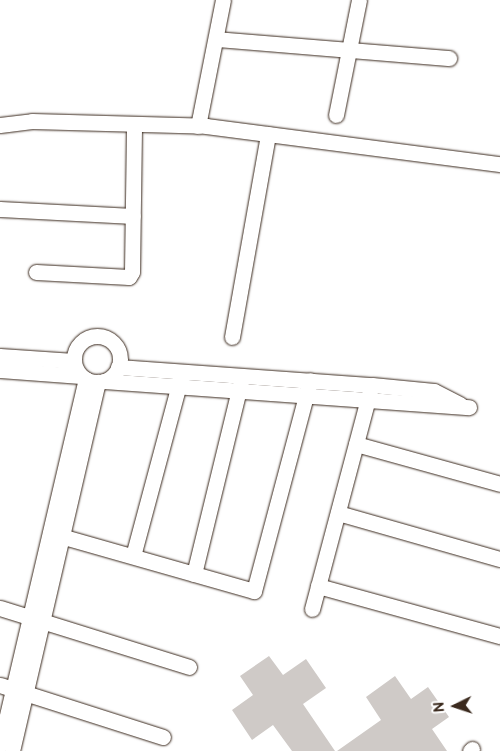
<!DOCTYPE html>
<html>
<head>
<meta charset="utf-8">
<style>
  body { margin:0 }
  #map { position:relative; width:500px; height:751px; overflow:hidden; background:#fff; font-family:"Balsamiq Sans",sans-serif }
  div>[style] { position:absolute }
  .building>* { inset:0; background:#cfcac7 }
  .roads { filter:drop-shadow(0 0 1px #3b2a1e) drop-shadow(0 0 1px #3b2a1e) }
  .minor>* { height:15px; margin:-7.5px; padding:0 7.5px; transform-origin:7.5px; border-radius:7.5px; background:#fff }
  .minor>.ring { margin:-7.5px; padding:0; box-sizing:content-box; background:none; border:15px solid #fff; border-radius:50% }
  span { translate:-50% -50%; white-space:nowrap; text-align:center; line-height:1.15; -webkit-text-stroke:4.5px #fff; paint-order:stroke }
  .north { position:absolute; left:430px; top:681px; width:50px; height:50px; -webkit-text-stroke:4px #fff; paint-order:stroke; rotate:266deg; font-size:14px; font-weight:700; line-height:20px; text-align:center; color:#3b2a1e }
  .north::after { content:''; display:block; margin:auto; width:18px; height:22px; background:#3b2a1e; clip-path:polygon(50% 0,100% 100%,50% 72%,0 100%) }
</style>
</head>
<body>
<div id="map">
  <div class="building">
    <div style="clip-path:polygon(269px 656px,283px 675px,306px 659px,326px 688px,303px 704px,335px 751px,292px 751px,273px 725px,252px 740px,232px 710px,253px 695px,240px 676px)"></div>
    <div style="clip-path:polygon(395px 676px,411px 699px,428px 687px,449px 717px,432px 729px,447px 751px,337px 751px,381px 720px,366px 697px)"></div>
  </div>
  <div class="roads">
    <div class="minor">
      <div style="left:216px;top:39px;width:234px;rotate:4.7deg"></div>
      <div style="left:336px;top:115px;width:117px;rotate:-78.7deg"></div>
      <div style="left:0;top:125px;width:32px;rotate:-7deg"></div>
      <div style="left:32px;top:121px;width:174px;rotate:1.6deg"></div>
      <div style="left:206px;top:126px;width:296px;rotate:7.4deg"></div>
      <div style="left:198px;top:126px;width:128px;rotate:-78.8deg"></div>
      <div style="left:0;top:209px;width:133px;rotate:3deg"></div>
      <div style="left:36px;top:272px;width:93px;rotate:3.1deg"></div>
      <div style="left:129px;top:277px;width:6px;rotate:-59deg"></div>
      <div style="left:132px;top:272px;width:148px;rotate:-89.2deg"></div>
      <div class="ring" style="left:74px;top:336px;width:31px;height:31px"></div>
      <div style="left:232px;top:337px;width:206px;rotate:-79.9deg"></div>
      <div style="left:0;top:356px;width:74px;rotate:3.9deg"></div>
      <div style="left:118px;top:367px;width:255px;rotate:4.1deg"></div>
      <div style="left:372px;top:385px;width:62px;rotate:5.5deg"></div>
      <div style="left:434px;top:391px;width:29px;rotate:27deg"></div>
      <div style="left:0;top:370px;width:81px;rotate:4.2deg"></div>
      <div style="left:104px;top:381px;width:366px;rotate:4.1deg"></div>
      <div style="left:356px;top:444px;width:149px;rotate:15.5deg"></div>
      <div style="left:338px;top:513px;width:168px;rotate:15.9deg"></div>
      <div style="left:50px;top:533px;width:212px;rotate:15.9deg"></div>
      <div style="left:254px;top:591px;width:218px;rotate:-75.1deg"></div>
      <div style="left:133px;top:556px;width:185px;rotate:-75deg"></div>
      <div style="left:194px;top:574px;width:199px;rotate:-76.3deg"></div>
      <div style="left:318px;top:586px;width:189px;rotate:15.4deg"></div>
      <div style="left:0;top:608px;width:198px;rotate:17.3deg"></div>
      <div style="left:312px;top:609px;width:226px;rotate:-75.1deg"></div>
      <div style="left:0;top:685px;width:171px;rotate:17.7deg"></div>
      <div style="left:0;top:745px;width:376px;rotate:-76.8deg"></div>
      <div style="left:12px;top:751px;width:379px;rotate:-76.9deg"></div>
      <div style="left:470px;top:751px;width:3px;rotate:-45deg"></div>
    </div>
  </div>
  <div class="north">N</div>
</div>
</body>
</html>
